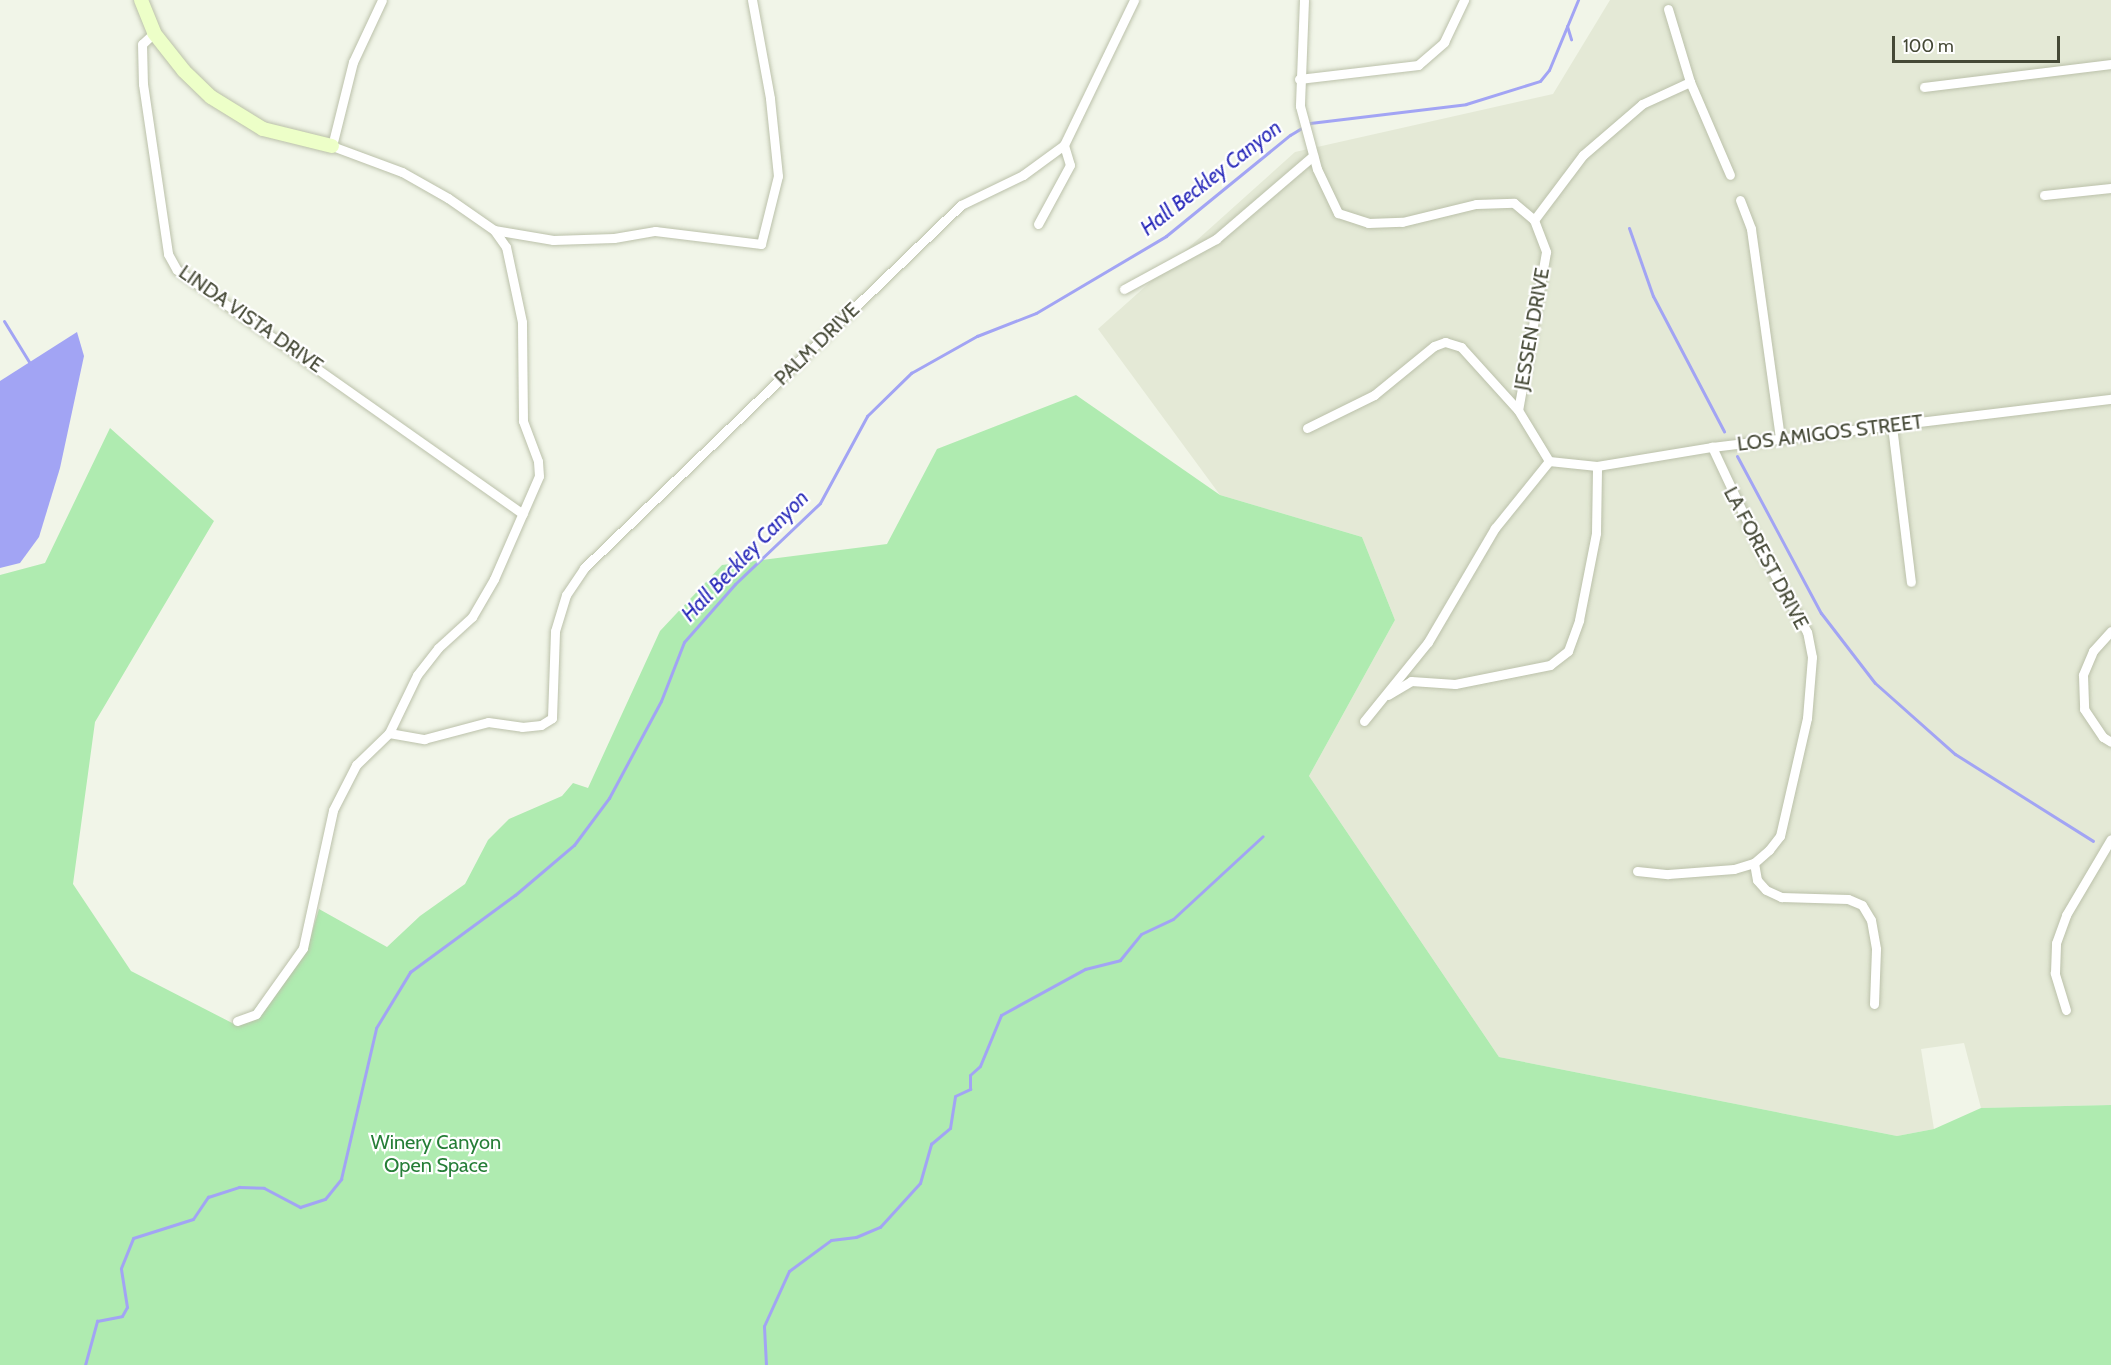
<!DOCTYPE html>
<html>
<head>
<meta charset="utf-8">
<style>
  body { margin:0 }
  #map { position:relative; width:2111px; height:1365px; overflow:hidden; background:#f1f5e8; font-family:Cabin,sans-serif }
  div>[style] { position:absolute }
  .residential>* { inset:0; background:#e4e9d6 }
  .green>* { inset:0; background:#afebb0 }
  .water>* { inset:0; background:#a2a4f4 }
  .stream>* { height:3px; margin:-1.5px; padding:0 1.5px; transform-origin:1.5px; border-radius:1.5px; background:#a2a4f4 }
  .roads { filter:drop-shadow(0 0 2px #bbc1aa) drop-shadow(0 0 2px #bbc1aa) }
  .street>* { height:9px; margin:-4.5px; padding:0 4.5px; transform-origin:4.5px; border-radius:4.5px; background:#fff }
  .secondary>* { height:14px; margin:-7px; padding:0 7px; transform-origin:7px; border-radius:7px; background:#edffc8 }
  span { translate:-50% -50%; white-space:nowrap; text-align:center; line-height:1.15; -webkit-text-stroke:4.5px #fff; paint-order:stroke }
  .street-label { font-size:20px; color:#454936 }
  .park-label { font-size:20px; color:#267e37 }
  .water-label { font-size:21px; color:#2a2bba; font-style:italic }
  .scale { position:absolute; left:1892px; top:36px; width:168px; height:27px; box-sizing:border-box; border:3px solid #454936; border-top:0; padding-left:8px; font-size:18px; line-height:21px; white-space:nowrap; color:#454936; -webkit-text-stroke:4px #fff; paint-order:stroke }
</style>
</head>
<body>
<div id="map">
  <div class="residential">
    <div style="clip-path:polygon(1610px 0,2111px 0,2111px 1105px,1981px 1108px,1964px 1043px,1921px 1049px,1934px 1129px,1897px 1136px,1499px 1057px,1309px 776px,1395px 620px,1362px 537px,1220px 495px,1098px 329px,1295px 152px,1553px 94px)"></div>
  </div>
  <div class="green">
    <div style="clip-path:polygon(1076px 395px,1220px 495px,1362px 537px,1395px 620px,1309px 776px,1499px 1057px,1897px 1136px,1934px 1129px,1981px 1108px,2111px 1105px,2111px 1365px,0 1365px,0 575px,45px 563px,110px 428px,214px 521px,95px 722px,73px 884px,131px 971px,236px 1025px,244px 1022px,310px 939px,319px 909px,387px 947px,420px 916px,465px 884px,488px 840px,509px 819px,562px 796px,573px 783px,588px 788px,660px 631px,722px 565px,887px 544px,937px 449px)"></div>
  </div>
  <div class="water">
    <div style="clip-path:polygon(77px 332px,84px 356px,60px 468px,39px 537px,20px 563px,0 568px,0 381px)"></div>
  </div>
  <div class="stream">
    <div style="left:1567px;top:26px;width:14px;rotate:73deg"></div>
    <div style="left:1629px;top:228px;width:72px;rotate:70.6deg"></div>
    <div style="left:1653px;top:296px;width:153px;rotate:62.3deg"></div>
    <div style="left:4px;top:321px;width:52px;rotate:58.5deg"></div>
    <div style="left:1737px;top:456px;width:178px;rotate:61.9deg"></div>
    <div style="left:1821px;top:613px;width:88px;rotate:52.4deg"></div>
    <div style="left:1875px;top:683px;width:107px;rotate:41.6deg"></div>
    <div style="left:1955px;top:754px;width:163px;rotate:32.2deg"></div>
    <div style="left:85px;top:1365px;width:46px;rotate:-74.7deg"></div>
    <div style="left:97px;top:1321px;width:25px;rotate:-11deg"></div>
    <div style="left:122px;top:1316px;width:10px;rotate:-61deg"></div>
    <div style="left:127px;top:1307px;width:39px;rotate:-99deg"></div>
    <div style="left:121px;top:1268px;width:32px;rotate:-68deg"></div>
    <div style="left:133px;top:1238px;width:63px;rotate:-17.6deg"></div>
    <div style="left:193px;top:1219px;width:27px;rotate:-56deg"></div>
    <div style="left:208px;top:1197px;width:33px;rotate:-18deg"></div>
    <div style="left:239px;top:1187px;width:25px;rotate:2deg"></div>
    <div style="left:264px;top:1188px;width:41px;rotate:27.8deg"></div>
    <div style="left:300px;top:1207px;width:26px;rotate:-18deg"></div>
    <div style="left:325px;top:1199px;width:26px;rotate:-51deg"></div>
    <div style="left:341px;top:1179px;width:155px;rotate:-76.9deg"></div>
    <div style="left:376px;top:1028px;width:66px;rotate:-58.7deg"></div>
    <div style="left:410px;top:972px;width:130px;rotate:-36.3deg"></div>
    <div style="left:515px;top:895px;width:77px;rotate:-40.3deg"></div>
    <div style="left:574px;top:845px;width:59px;rotate:-53.3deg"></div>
    <div style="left:609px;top:798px;width:110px;rotate:-61.8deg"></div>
    <div style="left:661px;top:701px;width:63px;rotate:-68.7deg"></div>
    <div style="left:684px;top:642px;width:77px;rotate:-48.7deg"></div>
    <div style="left:735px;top:584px;width:117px;rotate:-43.6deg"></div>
    <div style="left:820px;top:503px;width:99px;rotate:-61.6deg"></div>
    <div style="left:867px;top:416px;width:62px;rotate:-44.3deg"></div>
    <div style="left:911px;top:373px;width:76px;rotate:-29.3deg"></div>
    <div style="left:977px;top:336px;width:63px;rotate:-21.3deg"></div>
    <div style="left:1036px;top:313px;width:151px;rotate:-30.6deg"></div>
    <div style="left:1166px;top:236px;width:160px;rotate:-39.2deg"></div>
    <div style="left:1290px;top:135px;width:23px;rotate:-31deg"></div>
    <div style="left:1310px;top:123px;width:157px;rotate:-6.9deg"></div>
    <div style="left:1466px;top:104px;width:77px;rotate:-17.3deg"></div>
    <div style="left:1540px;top:81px;width:14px;rotate:-51deg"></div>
    <div style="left:1549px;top:70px;width:76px;rotate:-67.5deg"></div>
    <div style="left:766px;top:1365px;width:39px;rotate:-93deg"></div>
    <div style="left:764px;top:1326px;width:60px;rotate:-65.6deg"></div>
    <div style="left:789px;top:1271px;width:52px;rotate:-36.4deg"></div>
    <div style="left:831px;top:1240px;width:25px;rotate:-7deg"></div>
    <div style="left:856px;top:1237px;width:26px;rotate:-23deg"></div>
    <div style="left:880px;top:1227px;width:59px;rotate:-47.7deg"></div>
    <div style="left:920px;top:1183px;width:41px;rotate:-74.2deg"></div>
    <div style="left:931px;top:1144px;width:25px;rotate:-40deg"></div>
    <div style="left:950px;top:1128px;width:32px;rotate:-81deg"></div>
    <div style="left:955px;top:1096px;width:17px;rotate:-25deg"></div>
    <div style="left:970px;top:1089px;width:14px;rotate:-90deg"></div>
    <div style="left:970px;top:1075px;width:13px;rotate:-42deg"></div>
    <div style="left:980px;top:1066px;width:55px;rotate:-67.6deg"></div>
    <div style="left:1001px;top:1015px;width:96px;rotate:-28.7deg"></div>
    <div style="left:1085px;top:969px;width:36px;rotate:-14deg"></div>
    <div style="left:1120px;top:960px;width:33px;rotate:-51deg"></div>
    <div style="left:1141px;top:934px;width:35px;rotate:-25deg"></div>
    <div style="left:1173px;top:919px;width:122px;rotate:-42.7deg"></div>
  </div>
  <div class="roads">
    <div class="street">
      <div style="left:1304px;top:0;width:106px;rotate:92.2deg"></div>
      <div style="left:1300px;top:106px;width:65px;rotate:74.9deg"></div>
      <div style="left:1317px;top:169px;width:49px;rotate:64.5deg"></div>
      <div style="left:1338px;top:213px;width:32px;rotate:18deg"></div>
      <div style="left:1368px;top:223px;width:34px;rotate:-2deg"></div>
      <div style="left:1402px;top:222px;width:76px;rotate:-13.7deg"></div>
      <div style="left:1476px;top:204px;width:38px;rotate:-2deg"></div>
      <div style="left:1514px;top:203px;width:26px;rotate:40deg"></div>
      <div style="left:1534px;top:220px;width:34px;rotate:69deg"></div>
      <div style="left:1546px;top:252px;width:160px;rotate:100deg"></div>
      <div style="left:1518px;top:410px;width:60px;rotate:58.7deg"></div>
      <div style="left:1668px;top:9px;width:76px;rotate:73.2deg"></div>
      <div style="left:1690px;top:82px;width:101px;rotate:66.7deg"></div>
      <div style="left:154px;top:33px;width:16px;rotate:137deg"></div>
      <div style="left:142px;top:44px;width:40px;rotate:88.6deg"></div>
      <div style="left:143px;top:84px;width:172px;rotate:81.6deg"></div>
      <div style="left:168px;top:254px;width:18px;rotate:61deg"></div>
      <div style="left:177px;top:270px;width:423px;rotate:35.2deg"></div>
      <div style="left:1299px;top:79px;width:120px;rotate:-6.7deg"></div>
      <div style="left:1418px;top:65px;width:35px;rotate:-41deg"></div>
      <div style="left:1444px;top:42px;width:47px;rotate:-64.5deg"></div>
      <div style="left:1924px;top:87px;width:188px;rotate:-7deg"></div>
      <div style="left:2044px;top:195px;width:67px;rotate:-6deg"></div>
      <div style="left:1740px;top:200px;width:31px;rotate:69deg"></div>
      <div style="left:1751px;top:229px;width:211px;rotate:82.1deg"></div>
      <div style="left:1534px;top:220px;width:81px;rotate:-53deg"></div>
      <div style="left:1583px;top:155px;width:78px;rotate:-40.8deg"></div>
      <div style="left:1642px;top:104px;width:53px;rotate:-24.6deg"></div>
      <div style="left:1038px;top:224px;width:67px;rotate:-61.5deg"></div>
      <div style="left:1070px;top:165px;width:21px;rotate:-107deg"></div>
      <div style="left:494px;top:230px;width:60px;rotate:9.6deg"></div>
      <div style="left:553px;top:240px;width:61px;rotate:-1.9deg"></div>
      <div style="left:614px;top:238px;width:42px;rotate:-9.7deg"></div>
      <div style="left:655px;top:231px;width:107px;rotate:7deg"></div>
      <div style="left:761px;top:244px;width:70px;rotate:-76deg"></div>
      <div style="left:778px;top:176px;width:78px;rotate:-95.9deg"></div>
      <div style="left:770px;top:98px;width:100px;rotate:-100.4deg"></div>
      <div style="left:1124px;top:289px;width:105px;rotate:-28.5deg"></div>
      <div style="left:1216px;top:239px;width:128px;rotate:-40.6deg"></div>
      <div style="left:1892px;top:426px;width:157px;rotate:83.1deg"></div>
      <div style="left:1307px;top:428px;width:75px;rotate:-26.2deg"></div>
      <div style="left:1374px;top:395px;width:77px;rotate:-39.2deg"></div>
      <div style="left:1434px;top:346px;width:12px;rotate:-20deg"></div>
      <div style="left:1445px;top:342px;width:17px;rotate:17deg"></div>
      <div style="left:1461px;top:347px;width:85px;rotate:47.9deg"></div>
      <div style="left:1549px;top:461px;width:48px;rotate:5.9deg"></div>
      <div style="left:1597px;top:466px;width:117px;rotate:-9.4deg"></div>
      <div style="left:1712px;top:447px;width:402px;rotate:-6.9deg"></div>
      <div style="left:2111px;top:631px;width:27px;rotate:132deg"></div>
      <div style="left:2093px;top:651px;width:26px;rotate:113deg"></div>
      <div style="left:2083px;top:675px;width:34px;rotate:88deg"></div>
      <div style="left:2084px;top:709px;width:34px;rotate:56deg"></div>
      <div style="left:2103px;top:737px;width:9px;rotate:32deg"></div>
      <div style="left:1388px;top:695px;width:27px;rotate:-31deg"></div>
      <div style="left:1411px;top:681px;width:44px;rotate:3.9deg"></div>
      <div style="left:1455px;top:684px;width:97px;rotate:-11.3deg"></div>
      <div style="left:1550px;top:665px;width:23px;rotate:-38deg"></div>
      <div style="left:1568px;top:651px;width:33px;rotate:-70deg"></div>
      <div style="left:1579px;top:620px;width:89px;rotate:-78.9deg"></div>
      <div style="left:1596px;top:533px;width:67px;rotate:-89.1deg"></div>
      <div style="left:1364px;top:721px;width:102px;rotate:-51deg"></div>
      <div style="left:1428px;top:642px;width:132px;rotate:-59.6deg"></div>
      <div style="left:1495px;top:528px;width:86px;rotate:-51.1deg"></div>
      <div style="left:389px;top:733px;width:36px;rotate:10deg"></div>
      <div style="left:424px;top:739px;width:66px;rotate:-14.9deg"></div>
      <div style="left:488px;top:722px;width:34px;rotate:8deg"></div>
      <div style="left:522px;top:727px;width:19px;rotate:-6deg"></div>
      <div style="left:541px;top:725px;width:13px;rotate:-32deg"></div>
      <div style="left:552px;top:718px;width:87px;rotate:-88deg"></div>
      <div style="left:555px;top:631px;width:38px;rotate:-73deg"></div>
      <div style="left:566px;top:595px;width:32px;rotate:-56deg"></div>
      <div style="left:584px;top:568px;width:523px;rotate:-43.92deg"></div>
      <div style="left:961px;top:205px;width:69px;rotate:-25.8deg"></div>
      <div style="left:1023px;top:175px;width:51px;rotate:-36.2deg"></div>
      <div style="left:1064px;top:145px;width:161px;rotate:-64.2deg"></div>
      <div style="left:1754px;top:863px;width:17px;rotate:80deg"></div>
      <div style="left:1757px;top:880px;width:13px;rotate:48deg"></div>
      <div style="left:1766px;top:890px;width:17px;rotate:25deg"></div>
      <div style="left:1781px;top:897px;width:67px;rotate:1.7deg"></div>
      <div style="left:1848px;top:899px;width:15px;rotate:23deg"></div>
      <div style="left:1862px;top:905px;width:17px;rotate:59deg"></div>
      <div style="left:1871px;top:920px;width:29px;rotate:80deg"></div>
      <div style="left:1876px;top:949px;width:55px;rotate:92.1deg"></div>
      <div style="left:1637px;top:871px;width:31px;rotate:6deg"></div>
      <div style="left:1668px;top:874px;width:66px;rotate:-4.3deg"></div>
      <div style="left:1734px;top:869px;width:21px;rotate:-17deg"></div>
      <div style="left:1754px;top:863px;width:20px;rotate:-41deg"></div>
      <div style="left:1769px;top:850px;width:18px;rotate:-52deg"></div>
      <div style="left:1780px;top:836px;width:121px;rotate:-77.1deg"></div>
      <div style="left:1807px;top:718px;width:61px;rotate:-85.3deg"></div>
      <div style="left:1812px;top:657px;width:25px;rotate:-101deg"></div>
      <div style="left:1807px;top:632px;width:95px;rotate:-119.5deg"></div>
      <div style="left:1760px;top:549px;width:113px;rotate:-115.2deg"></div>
      <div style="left:2066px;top:1010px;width:39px;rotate:-107deg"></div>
      <div style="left:2055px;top:973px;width:30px;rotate:-88deg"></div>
      <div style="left:2056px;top:943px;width:30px;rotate:-70deg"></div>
      <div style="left:2066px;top:915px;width:88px;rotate:-59.4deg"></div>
      <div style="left:237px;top:1021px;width:20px;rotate:-20deg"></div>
      <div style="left:256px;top:1014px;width:81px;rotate:-54.5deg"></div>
      <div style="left:303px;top:948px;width:141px;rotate:-77.7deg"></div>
      <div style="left:333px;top:810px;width:51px;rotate:-62.9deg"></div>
      <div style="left:356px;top:765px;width:46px;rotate:-44.1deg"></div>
      <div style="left:389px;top:733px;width:64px;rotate:-64.2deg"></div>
      <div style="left:417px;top:675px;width:34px;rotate:-52deg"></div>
      <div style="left:438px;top:648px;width:46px;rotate:-42.4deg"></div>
      <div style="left:472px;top:617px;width:44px;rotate:-59.9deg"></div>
      <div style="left:494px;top:579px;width:112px;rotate:-66.4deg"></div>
      <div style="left:539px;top:476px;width:15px;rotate:-94deg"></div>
      <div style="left:538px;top:461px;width:43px;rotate:-110.6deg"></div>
      <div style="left:523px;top:421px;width:99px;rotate:-90.6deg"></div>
      <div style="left:522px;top:322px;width:77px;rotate:-102deg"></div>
      <div style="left:506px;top:247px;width:21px;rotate:-125deg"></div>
      <div style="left:494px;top:230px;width:56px;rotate:-145.2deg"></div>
      <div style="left:448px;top:198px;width:53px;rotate:-150.5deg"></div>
      <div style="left:402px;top:172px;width:75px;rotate:-159.6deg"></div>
      <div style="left:332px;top:146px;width:87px;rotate:-76deg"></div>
      <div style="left:353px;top:62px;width:68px;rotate:-64.9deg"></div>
    </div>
    <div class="secondary">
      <div style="left:141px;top:0;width:35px;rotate:68deg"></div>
      <div style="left:154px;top:33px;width:48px;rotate:51.7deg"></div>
      <div style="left:184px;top:71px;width:37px;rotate:44deg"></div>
      <div style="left:211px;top:97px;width:61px;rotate:31.6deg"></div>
      <div style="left:263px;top:129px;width:71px;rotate:13.8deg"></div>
    </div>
  </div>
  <div class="street-label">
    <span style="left:251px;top:319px;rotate:35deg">LINDA VISTA DRIVE</span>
    <span style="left:1532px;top:329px;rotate:-80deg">JESSEN DRIVE</span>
    <span style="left:817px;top:344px;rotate:-44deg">PALM DRIVE</span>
    <span style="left:1830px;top:433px;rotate:-7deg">LOS AMIGOS STREET</span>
    <span style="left:1766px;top:558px;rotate:62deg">LA FOREST DRIVE</span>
  </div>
  <div class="park-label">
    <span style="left:436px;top:1154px">Winery Canyon<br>Open Space</span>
  </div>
  <div class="water-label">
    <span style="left:1211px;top:178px;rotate:-38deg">Hall Beckley Canyon</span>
    <span style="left:745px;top:556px;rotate:-46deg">Hall Beckley Canyon</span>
  </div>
  <div class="scale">100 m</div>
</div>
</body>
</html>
